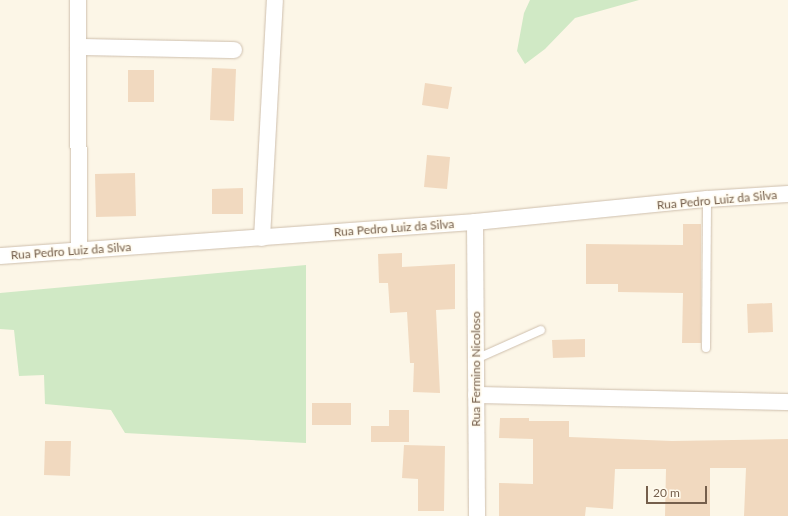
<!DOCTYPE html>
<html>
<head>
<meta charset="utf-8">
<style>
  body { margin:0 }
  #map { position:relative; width:788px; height:516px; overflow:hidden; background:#fcf6e7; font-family:Lato,sans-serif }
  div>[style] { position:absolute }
  .green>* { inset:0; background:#d0e9c5 }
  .building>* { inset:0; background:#f1d9bf }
  .roads { filter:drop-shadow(0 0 1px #cebfad) drop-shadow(0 0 1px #cebfad) }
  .service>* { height:8px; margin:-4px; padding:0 4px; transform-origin:4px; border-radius:4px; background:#fff }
  .minor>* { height:16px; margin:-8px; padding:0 8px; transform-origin:8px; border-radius:8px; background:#fff }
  span { translate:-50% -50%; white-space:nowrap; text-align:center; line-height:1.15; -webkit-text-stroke:3px #fffaed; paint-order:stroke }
  .street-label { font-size:12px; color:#755f4c }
  .scale { position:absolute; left:646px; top:486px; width:61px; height:18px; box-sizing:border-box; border:2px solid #755f4c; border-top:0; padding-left:5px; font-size:12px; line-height:14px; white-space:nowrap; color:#755f4c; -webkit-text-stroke:3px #fffaed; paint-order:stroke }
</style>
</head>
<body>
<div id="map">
  <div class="green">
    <div style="clip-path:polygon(530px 0,639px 0,575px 18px,545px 49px,525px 64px,517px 51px,524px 13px)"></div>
    <div style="clip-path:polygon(306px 265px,306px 443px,125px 433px,111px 410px,45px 404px,44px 375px,19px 376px,14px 330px,0 329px,0 293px)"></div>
  </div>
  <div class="building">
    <div style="clip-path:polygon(212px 68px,236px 69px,234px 121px,210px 120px)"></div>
    <div style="clip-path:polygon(128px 70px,154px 70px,154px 102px,128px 102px)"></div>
    <div style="clip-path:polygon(425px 83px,452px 87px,448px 109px,422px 105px)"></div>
    <div style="clip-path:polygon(427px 155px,450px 157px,447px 189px,424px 187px)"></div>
    <div style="clip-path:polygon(135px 173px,136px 216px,96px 217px,95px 174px)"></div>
    <div style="clip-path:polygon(243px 188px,243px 214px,212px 214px,212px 189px)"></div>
    <div style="clip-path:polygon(683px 224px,701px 224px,701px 343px,682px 343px,683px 293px,618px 292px,618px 284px,586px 284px,586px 244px,683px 245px)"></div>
    <div style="clip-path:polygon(402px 253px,402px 267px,455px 264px,455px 309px,436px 310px,440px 393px,413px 392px,414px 363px,410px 363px,407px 312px,390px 313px,388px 283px,379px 283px,378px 254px)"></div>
    <div style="clip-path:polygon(772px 303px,773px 332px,748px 333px,747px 304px)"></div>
    <div style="clip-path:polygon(585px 339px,585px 357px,553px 358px,552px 340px)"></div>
    <div style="clip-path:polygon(312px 403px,351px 403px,351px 425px,312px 425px)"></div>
    <div style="clip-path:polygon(389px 410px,409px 410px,409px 442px,371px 442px,371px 426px,389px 426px)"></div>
    <div style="clip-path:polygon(500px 418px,529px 418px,529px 421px,569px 421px,569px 437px,672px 441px,788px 439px,788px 516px,744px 516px,746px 468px,710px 468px,710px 516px,665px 516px,666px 469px,615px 469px,613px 509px,586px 507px,585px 516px,499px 516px,499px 483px,533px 484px,533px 439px,499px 438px)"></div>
    <div style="clip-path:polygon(45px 441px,71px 441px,70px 476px,44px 475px)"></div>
    <div style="clip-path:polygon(404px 445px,445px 446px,444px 511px,418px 511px,418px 479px,402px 478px)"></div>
  </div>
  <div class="roads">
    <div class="service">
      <div style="left:706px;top:348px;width:149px;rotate:-89.6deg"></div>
      <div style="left:476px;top:359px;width:71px;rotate:-24deg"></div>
    </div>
    <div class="minor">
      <div style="left:78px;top:0;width:251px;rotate:89.8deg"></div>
      <div style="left:78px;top:47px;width:156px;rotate:1.1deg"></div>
      <div style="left:475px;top:222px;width:294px;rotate:89.6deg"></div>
      <div style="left:262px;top:238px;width:238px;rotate:-86.9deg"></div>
      <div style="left:0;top:256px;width:476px;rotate:-4.1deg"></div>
      <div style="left:475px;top:222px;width:233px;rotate:-5.7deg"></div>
      <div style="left:707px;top:199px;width:81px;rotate:-3.5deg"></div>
      <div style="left:476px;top:395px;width:312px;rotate:1.3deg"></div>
    </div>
  </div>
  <div class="street-label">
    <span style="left:717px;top:200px;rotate:-5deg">Rua Pedro Luiz da Silva</span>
    <span style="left:394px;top:228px;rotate:-4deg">Rua Pedro Luiz da Silva</span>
    <span style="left:71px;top:251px;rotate:-4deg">Rua Pedro Luiz da Silva</span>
    <span style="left:476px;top:369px;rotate:-90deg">Rua Fermino Nicoloso</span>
  </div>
  <div class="scale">20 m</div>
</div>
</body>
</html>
